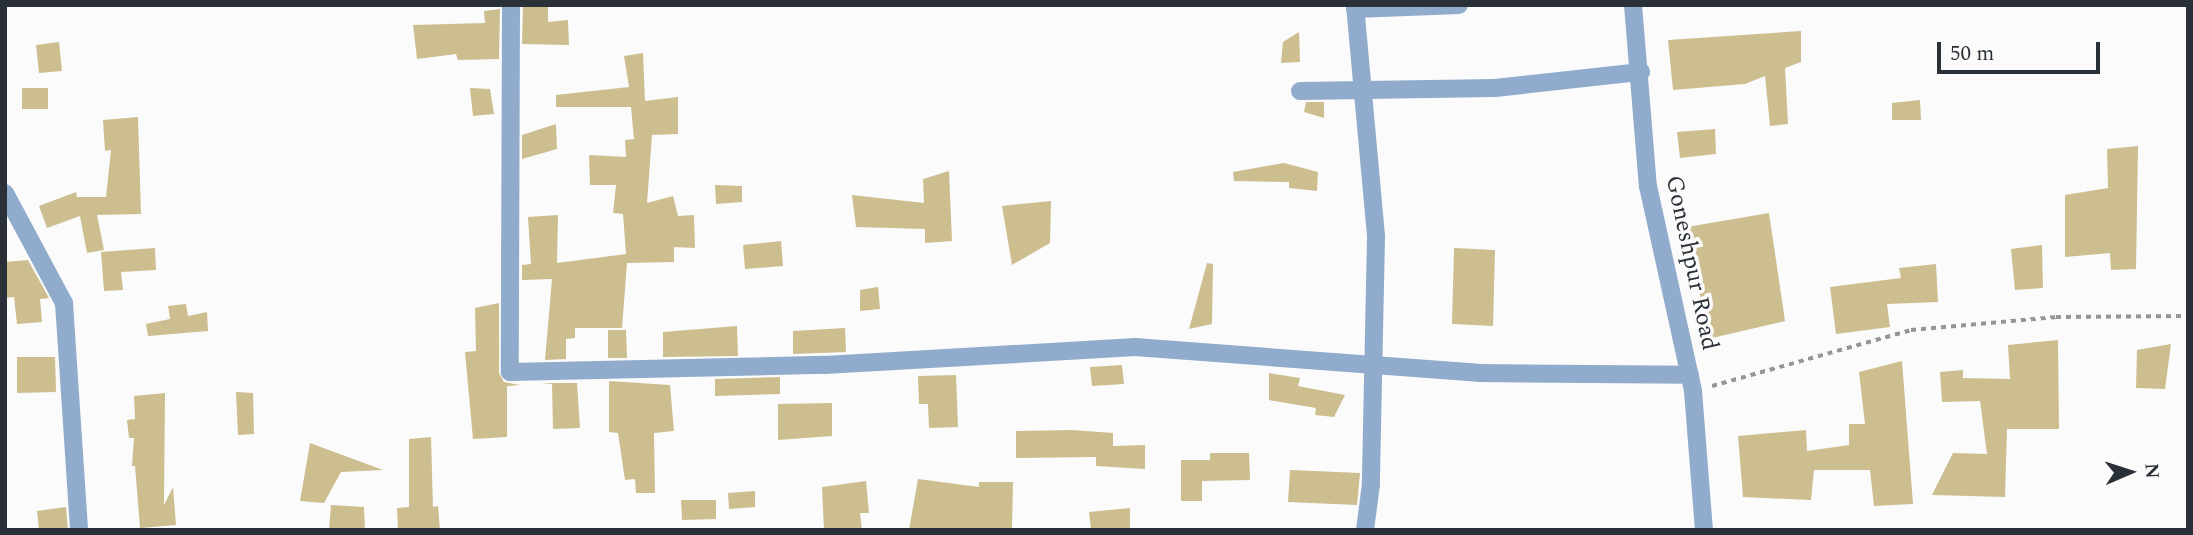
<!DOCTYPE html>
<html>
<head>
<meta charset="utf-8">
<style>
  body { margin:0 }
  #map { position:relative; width:2193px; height:535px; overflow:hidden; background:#fbfbfb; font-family:Spectral,serif }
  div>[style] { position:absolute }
  .building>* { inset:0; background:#ccbe8f }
  .path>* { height:3.5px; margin-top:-1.75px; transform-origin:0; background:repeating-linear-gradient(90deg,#939699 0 5px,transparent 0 10px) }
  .minor>* { height:18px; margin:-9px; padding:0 9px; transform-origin:9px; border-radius:9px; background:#90abcb }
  span { translate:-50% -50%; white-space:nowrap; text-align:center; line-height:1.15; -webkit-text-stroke:7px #fbfbfb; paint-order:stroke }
  .street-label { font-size:24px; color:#2a3037 }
  .frame { position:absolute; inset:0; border:7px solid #2a3037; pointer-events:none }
  .north { position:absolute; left:2095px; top:437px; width:70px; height:70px; -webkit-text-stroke:5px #fbfbfb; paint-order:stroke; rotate:87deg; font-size:19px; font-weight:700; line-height:28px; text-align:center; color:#2a3037 }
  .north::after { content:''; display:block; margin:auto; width:24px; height:32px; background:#2a3037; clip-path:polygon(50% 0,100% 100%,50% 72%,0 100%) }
  .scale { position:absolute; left:1937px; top:42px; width:163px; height:32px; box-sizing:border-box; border:4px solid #2a3037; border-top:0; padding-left:9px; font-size:21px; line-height:24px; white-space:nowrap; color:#2a3037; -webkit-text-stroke:5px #fbfbfb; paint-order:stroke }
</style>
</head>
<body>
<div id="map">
  <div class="building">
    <div style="clip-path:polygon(523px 5px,548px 5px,548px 22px,568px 20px,569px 45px,522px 44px)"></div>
    <div style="clip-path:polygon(500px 9px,499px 59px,458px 60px,456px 54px,417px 59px,413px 25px,485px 23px,484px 11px)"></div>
    <div style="clip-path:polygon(1801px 31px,1801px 62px,1785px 68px,1788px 124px,1770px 126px,1765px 76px,1745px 84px,1673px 90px,1668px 40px)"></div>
    <div style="clip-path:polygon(1299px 32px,1300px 62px,1281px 63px,1283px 42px)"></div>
    <div style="clip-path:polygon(59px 42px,62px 71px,39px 73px,36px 45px)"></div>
    <div style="clip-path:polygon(643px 53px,645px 101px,678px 97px,678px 134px,652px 135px,647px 203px,673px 196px,678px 216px,694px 215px,695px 248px,674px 247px,674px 262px,627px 263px,622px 328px,575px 328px,575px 338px,566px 339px,566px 359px,545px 360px,552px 279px,522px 280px,522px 265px,531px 264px,528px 217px,558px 215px,557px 263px,626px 254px,623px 214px,613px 213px,616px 185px,590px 185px,589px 155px,626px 157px,625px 140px,634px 139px,631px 107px,556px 107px,556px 95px,629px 87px,624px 56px)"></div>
    <div style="clip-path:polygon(22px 88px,48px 88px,48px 109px,22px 109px)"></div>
    <div style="clip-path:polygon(470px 88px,490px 89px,494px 114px,473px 116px)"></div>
    <div style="clip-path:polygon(1920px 100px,1921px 120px,1892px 120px,1892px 103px)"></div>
    <div style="clip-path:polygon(1306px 102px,1324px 102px,1324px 118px,1304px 112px)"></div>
    <div style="clip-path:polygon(138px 117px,141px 214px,97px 215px,104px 250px,87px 253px,80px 216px,47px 228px,39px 206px,76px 192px,77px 197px,106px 197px,111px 150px,105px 151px,103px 120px)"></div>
    <div style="clip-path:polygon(556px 124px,557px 149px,522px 159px,522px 135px)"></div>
    <div style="clip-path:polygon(1715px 129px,1716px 154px,1680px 158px,1677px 132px)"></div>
    <div style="clip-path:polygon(2138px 146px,2136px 269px,2111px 270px,2110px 253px,2065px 257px,2065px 195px,2108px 188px,2107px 149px)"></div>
    <div style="clip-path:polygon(1284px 163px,1318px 172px,1317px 191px,1289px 188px,1289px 182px,1234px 181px,1233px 172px)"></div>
    <div style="clip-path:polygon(949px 171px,952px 241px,925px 243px,925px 229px,856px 227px,852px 195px,924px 203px,923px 179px)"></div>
    <div style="clip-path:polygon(715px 185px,742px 186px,742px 202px,716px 204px)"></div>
    <div style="clip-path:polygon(1051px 201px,1050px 243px,1012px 265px,1002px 206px)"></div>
    <div style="clip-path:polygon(1769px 213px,1785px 321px,1712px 338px,1681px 228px)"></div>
    <div style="clip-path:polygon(781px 241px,783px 266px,745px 269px,743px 245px)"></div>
    <div style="clip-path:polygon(2042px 245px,2043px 288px,2015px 290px,2011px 249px)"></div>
    <div style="clip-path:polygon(155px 248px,156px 270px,121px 272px,123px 290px,104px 291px,101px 252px)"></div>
    <div style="clip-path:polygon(1454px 248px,1495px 250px,1493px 326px,1452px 324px)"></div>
    <div style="clip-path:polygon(28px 260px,49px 298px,40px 299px,42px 322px,17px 324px,14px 297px,5px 298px,5px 262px)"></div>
    <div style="clip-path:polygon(1207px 263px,1213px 264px,1212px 324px,1189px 329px)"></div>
    <div style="clip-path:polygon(1936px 264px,1938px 302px,1887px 304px,1890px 327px,1836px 334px,1830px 287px,1901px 278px,1899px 268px)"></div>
    <div style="clip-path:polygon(878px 287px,880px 309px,860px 311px,860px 290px)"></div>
    <div style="clip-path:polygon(499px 303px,499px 373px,504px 382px,520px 385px,507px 386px,507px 437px,473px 439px,465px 352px,476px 351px,475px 308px)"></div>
    <div style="clip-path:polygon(186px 304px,188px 316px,207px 312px,208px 331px,148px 336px,146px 324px,170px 319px,168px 306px)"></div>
    <div style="clip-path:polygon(737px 326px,738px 356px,663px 357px,663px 332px)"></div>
    <div style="clip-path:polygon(845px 328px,846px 352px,793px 354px,793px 331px)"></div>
    <div style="clip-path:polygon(608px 330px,626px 330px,627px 358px,608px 358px)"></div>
    <div style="clip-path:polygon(2058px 340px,2059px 429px,2007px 429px,2005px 497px,1932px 495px,1953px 453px,1987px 454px,1980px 401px,1942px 402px,1940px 372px,1963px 370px,1963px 378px,2010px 379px,2008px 345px)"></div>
    <div style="clip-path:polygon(2171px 344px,2165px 389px,2136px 388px,2137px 350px)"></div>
    <div style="clip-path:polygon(17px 357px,55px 357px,56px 392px,17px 393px)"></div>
    <div style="clip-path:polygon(1902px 361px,1913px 504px,1874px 506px,1870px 470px,1814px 470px,1811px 500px,1743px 497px,1738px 436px,1806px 430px,1807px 451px,1849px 445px,1849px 424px,1865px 424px,1859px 372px)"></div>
    <div style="clip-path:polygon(1122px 365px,1124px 384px,1092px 386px,1090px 367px)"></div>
    <div style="clip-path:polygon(1269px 373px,1300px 378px,1298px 386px,1345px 395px,1334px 417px,1315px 415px,1316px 408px,1269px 400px)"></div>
    <div style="clip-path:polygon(956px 375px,958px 427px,929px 428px,928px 404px,919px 404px,918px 376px)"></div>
    <div style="clip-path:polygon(780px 377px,780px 394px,715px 396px,715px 379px)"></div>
    <div style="clip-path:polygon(609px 381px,670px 385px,674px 431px,654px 433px,655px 493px,636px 493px,635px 479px,625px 480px,618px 433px,609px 432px)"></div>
    <div style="clip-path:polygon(577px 383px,580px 428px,553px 429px,552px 384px,542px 383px)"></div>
    <div style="clip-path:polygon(236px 392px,253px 393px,254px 434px,238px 435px)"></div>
    <div style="clip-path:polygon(165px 393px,164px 505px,173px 487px,176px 525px,140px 528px,135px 466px,132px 466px,134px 438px,129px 438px,127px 420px,135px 419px,134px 396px)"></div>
    <div style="clip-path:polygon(832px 403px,832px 436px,778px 440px,778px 404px)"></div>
    <div style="clip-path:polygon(1072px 430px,1113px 433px,1113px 446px,1145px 445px,1145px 469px,1096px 466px,1096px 457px,1016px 458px,1016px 431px)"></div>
    <div style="clip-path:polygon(431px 437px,433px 507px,438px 506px,440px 530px,398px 530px,397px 508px,409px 507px,409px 439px)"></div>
    <div style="clip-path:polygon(310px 443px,383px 470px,341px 472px,324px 503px,300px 501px)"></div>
    <div style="clip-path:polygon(1210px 453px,1249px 453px,1250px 480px,1202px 481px,1202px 501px,1181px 501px,1181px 460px,1210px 460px)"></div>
    <div style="clip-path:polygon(1290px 470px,1360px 473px,1357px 505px,1288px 502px)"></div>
    <div style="clip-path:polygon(918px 479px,979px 487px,979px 482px,1013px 482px,1012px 530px,909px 530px)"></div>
    <div style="clip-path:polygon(866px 481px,869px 513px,860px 513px,862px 530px,824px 530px,822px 487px)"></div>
    <div style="clip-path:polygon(755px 491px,755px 507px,729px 509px,728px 493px)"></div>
    <div style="clip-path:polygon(681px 500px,716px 500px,716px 519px,682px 520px)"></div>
    <div style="clip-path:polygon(331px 505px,364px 507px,365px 530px,329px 530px)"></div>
    <div style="clip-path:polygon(66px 507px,68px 530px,39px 530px,37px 511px)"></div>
    <div style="clip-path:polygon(1130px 508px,1130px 530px,1091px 530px,1089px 512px)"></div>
  </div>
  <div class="path">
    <div style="left:1712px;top:386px;width:207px;rotate:-15.7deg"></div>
    <div style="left:1911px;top:330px;width:146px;rotate:-5.1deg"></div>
    <div style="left:2056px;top:317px;width:132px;rotate:-0.4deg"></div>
  </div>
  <div class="minor">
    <div style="left:511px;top:5px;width:367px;rotate:90.2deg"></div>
    <div style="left:510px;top:372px;width:315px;rotate:-1.3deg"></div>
    <div style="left:825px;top:365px;width:311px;rotate:-3.3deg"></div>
    <div style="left:1135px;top:347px;width:344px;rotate:4.3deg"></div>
    <div style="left:1478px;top:373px;width:212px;rotate:0.5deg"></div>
    <div style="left:1355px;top:5px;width:233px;rotate:84.8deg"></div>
    <div style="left:1376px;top:237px;width:247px;rotate:91.2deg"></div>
    <div style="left:1371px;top:484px;width:46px;rotate:97.4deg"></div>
    <div style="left:1633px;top:5px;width:182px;rotate:85.3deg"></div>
    <div style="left:1648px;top:186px;width:210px;rotate:77.6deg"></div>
    <div style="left:1693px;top:391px;width:139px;rotate:85.5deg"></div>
    <div style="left:1355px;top:9px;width:104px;rotate:-2.2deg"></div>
    <div style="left:1300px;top:91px;width:195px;rotate:-0.9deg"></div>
    <div style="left:1495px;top:88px;width:147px;rotate:-6.3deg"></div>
    <div style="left:5px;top:193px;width:125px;rotate:61.8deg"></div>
    <div style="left:64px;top:303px;width:227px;rotate:86.2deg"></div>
  </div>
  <div class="street-label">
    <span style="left:1691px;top:263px;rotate:78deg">Goneshpur Road</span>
  </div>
  <div class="frame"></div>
  <div class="north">N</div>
  <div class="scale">50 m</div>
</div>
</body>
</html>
